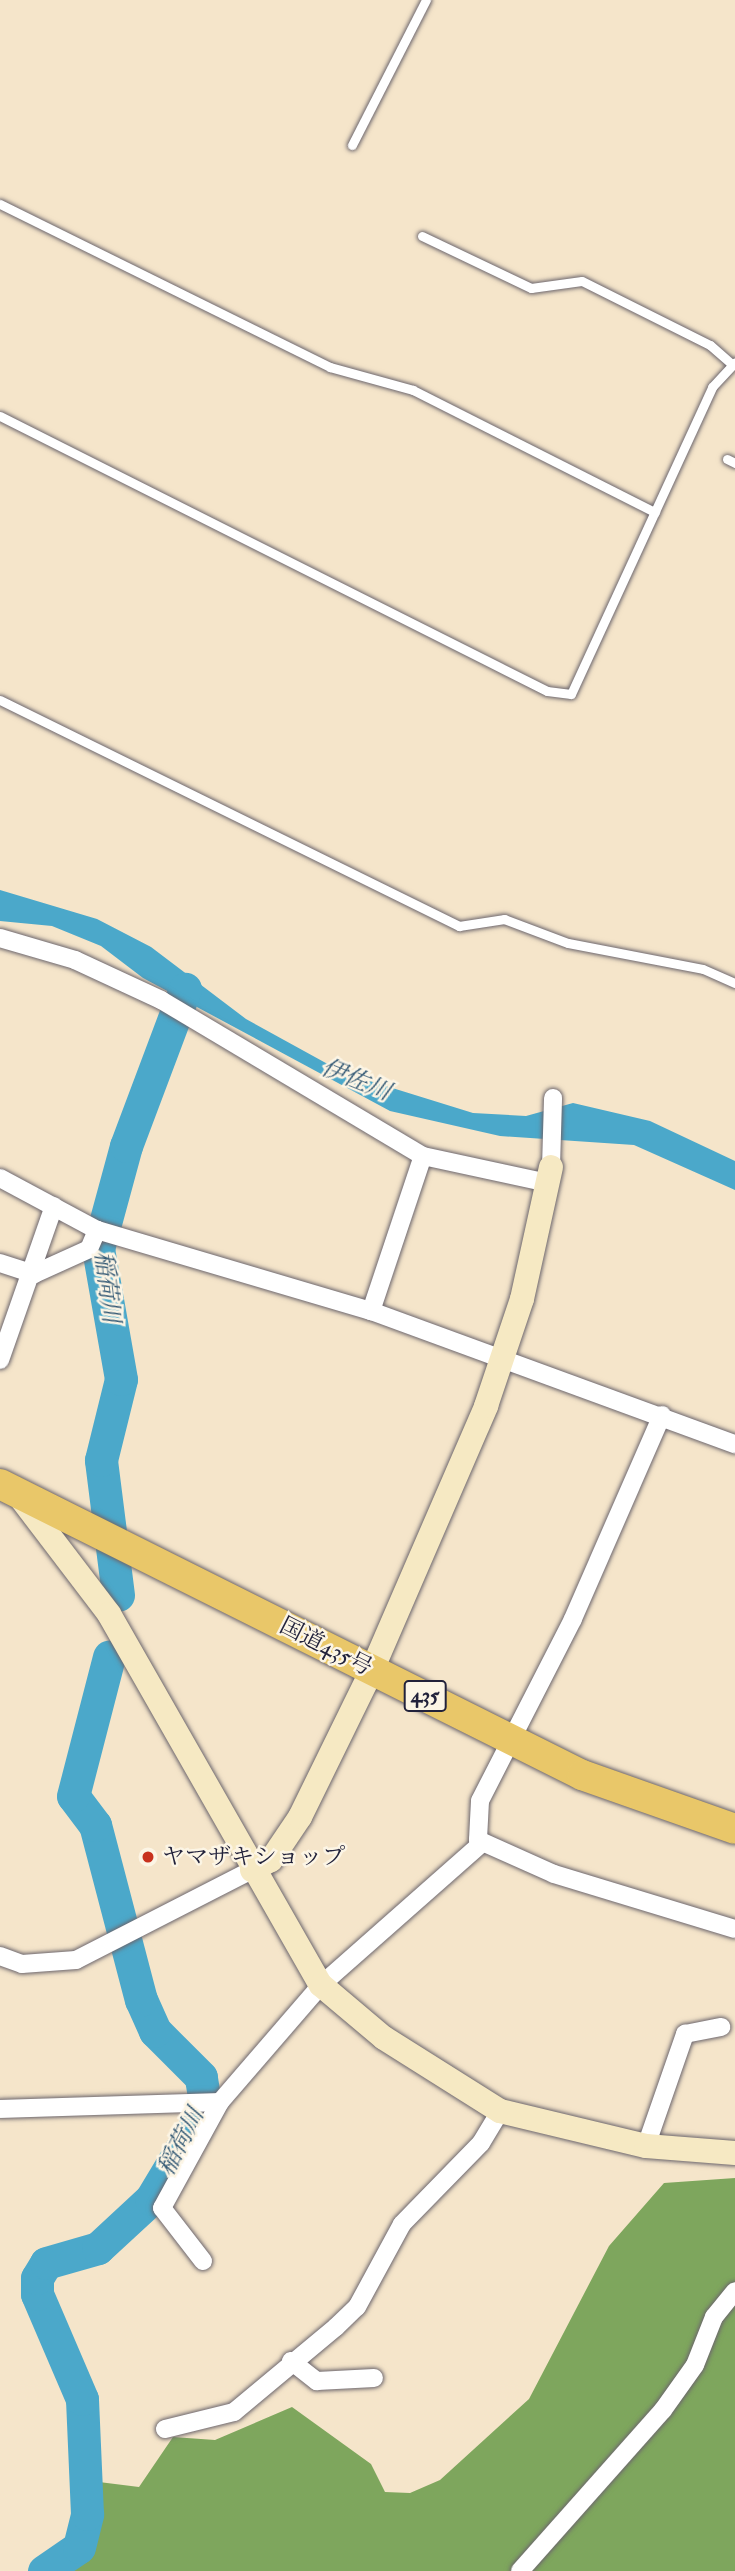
<!DOCTYPE html>
<html>
<head>
<meta charset="utf-8">
<style>
  body { margin:0 }
  #map { position:relative; width:735px; height:2571px; overflow:hidden; background:#f5e5ca; font-family:"IM FELL Double Pica","Noto Serif JP",serif }
  div>[style] { position:absolute }
  .forest>* { inset:0; background:#7ea65d }
  .water>* { inset:0; background:#4ba8ca }
  .river>* { height:33px; margin:-16.5px; padding:0 16.5px; transform-origin:16.5px; border-radius:16.5px; background:#4ba8ca }
  .roads { filter:drop-shadow(0 0 2px #6c666d) drop-shadow(0 0 2px #6c666d) }
  .lane>* { height:9px; margin:-4.5px; padding:0 4.5px; transform-origin:4.5px; border-radius:4.5px; background:#fff }
  .street>* { height:18px; margin:-9px; padding:0 9px; transform-origin:9px; border-radius:9px; background:#fff }
  .secondary>* { height:24px; margin:-12px; padding:0 12px; transform-origin:12px; border-radius:12px; background:#f6e9c3 }
  .highway>* { height:30px; margin:-15px; padding:0 15px; transform-origin:15px; border-radius:15px; background:#e9c769 }
  .dots>* { width:19px; height:19px; translate:-50% -50%; box-sizing:border-box; border:4px solid #fcf5e5; border-radius:50% }
  span { translate:-50% -50%; white-space:nowrap; text-align:center; line-height:1.15; -webkit-text-stroke:5px #fcf5e5; paint-order:stroke }
  .shield-label span { padding:2px 5px; background:#fcf5e5; border:2px solid; border-radius:5px; -webkit-text-stroke-width:0 }
  .shield-label { font-size:21px; color:#22223b; font-weight:700 }
  .street-label { font-size:23px; color:#22223b }
  .poi-label { font-size:23px; color:#22223b }
  .left { translate:0 -50%; text-align:left }
  .water-label { font-size:24px; color:#325874; font-style:italic }
</style>
</head>
<body>
<div id="map">
  <div class="forest">
    <div style="clip-path:polygon(735px 2178px,735px 2571px,63px 2571px,96px 2544px,99px 2482px,139px 2487px,173px 2437px,215px 2440px,292px 2407px,371px 2464px,385px 2492px,410px 2493px,440px 2480px,529px 2399px,609px 2246px,664px 2183px)"></div>
  </div>
  <div class="water">
    <div style="clip-path:polygon(0 890px,97px 919px,151px 947px,246px 1019px,344px 1073px,473px 1113px,526px 1116px,573px 1103px,650px 1121px,735px 1161px,735px 1190px,634px 1145px,500px 1136px,390px 1111px,143px 978px,101px 946px,52px 926px,0 921px)"></div>
  </div>
  <div class="river">
    <div style="left:118px;top:1595px;width:136px;rotate:-97.2deg"></div>
    <div style="left:101px;top:1460px;width:83px;rotate:-76.1deg"></div>
    <div style="left:121px;top:1379px;width:132px;rotate:-100deg"></div>
    <div style="left:98px;top:1249px;width:107px;rotate:-74.8deg"></div>
    <div style="left:126px;top:1146px;width:168px;rotate:-69.4deg"></div>
    <div style="left:44px;top:2571px;width:42px;rotate:-34.4deg"></div>
    <div style="left:79px;top:2547px;width:34px;rotate:-76deg"></div>
    <div style="left:87px;top:2514px;width:115px;rotate:-92.5deg"></div>
    <div style="left:82px;top:2399px;width:114px;rotate:-113.2deg"></div>
    <div style="left:37px;top:2294px;width:16px;rotate:-90deg"></div>
    <div style="left:37px;top:2278px;width:17px;rotate:-59deg"></div>
    <div style="left:46px;top:2263px;width:54px;rotate:-16.1deg"></div>
    <div style="left:98px;top:2248px;width:72px;rotate:-42.8deg"></div>
    <div style="left:151px;top:2199px;width:93px;rotate:-59deg"></div>
    <div style="left:199px;top:2119px;width:23px;rotate:-77deg"></div>
    <div style="left:204px;top:2097px;width:20px;rotate:-99deg"></div>
    <div style="left:201px;top:2077px;width:65px;rotate:-135deg"></div>
    <div style="left:155px;top:2031px;width:34px;rotate:-114deg"></div>
    <div style="left:141px;top:2000px;width:181px;rotate:-104.7deg"></div>
    <div style="left:95px;top:1825px;width:36px;rotate:-127deg"></div>
    <div style="left:73px;top:1796px;width:144px;rotate:-75.5deg"></div>
  </div>
  <div class="roads">
    <div class="lane">
      <div style="left:352px;top:145px;width:163px;rotate:-63deg"></div>
      <div style="left:0;top:204px;width:368px;rotate:26.3deg"></div>
      <div style="left:330px;top:367px;width:86px;rotate:15.5deg"></div>
      <div style="left:413px;top:390px;width:271px;rotate:26.8deg"></div>
      <div style="left:422px;top:236px;width:121px;rotate:25.5deg"></div>
      <div style="left:531px;top:288px;width:51px;rotate:-7.8deg"></div>
      <div style="left:582px;top:281px;width:143px;rotate:26.6deg"></div>
      <div style="left:710px;top:345px;width:29px;rotate:41deg"></div>
      <div style="left:0;top:416px;width:612px;rotate:26.69deg"></div>
      <div style="left:547px;top:691px;width:24px;rotate:7deg"></div>
      <div style="left:571px;top:694px;width:338px;rotate:-65.3deg"></div>
      <div style="left:712px;top:387px;width:34px;rotate:-47deg"></div>
      <div style="left:727px;top:459px;width:9px;rotate:27deg"></div>
      <div style="left:0;top:700px;width:512px;rotate:26.21deg"></div>
      <div style="left:459px;top:926px;width:46px;rotate:-8.8deg"></div>
      <div style="left:504px;top:919px;width:68px;rotate:20.6deg"></div>
      <div style="left:568px;top:943px;width:137px;rotate:10.9deg"></div>
      <div style="left:703px;top:969px;width:35px;rotate:24deg"></div>
    </div>
    <div class="street">
      <div style="left:0;top:938px;width:78px;rotate:16.3deg"></div>
      <div style="left:75px;top:960px;width:95px;rotate:24.9deg"></div>
      <div style="left:161px;top:1000px;width:305px;rotate:30.8deg"></div>
      <div style="left:423px;top:1156px;width:128px;rotate:12.2deg"></div>
      <div style="left:551px;top:1167px;width:69px;rotate:-88.3deg"></div>
      <div style="left:0;top:1178px;width:110px;rotate:28.2deg"></div>
      <div style="left:97px;top:1230px;width:286px;rotate:16.5deg"></div>
      <div style="left:371px;top:1311px;width:388px;rotate:20.1deg"></div>
      <div style="left:0;top:1263px;width:36px;rotate:18deg"></div>
      <div style="left:34px;top:1274px;width:60px;rotate:-24.4deg"></div>
      <div style="left:89px;top:1249px;width:21px;rotate:-67deg"></div>
      <div style="left:371px;top:1311px;width:163px;rotate:-71.5deg"></div>
      <div style="left:0;top:1360px;width:163px;rotate:-70.7deg"></div>
      <div style="left:662px;top:1415px;width:223px;rotate:113.6deg"></div>
      <div style="left:573px;top:1619px;width:204px;rotate:117.1deg"></div>
      <div style="left:480px;top:1801px;width:39px;rotate:93deg"></div>
      <div style="left:478px;top:1840px;width:83px;rotate:24.1deg"></div>
      <div style="left:554px;top:1874px;width:189px;rotate:16.9deg"></div>
      <div style="left:0;top:1956px;width:23px;rotate:20deg"></div>
      <div style="left:22px;top:1964px;width:54px;rotate:-4.2deg"></div>
      <div style="left:76px;top:1960px;width:198px;rotate:-27.1deg"></div>
      <div style="left:0;top:2109px;width:220px;rotate:-1.8deg"></div>
      <div style="left:646px;top:2146px;width:119px;rotate:-70.8deg"></div>
      <div style="left:685px;top:2034px;width:37px;rotate:-11deg"></div>
      <div style="left:203px;top:2261px;width:67px;rotate:-127.7deg"></div>
      <div style="left:162px;top:2208px;width:121px;rotate:-61.3deg"></div>
      <div style="left:220px;top:2102px;width:155px;rotate:-49.2deg"></div>
      <div style="left:321px;top:1985px;width:212px;rotate:-41.4deg"></div>
      <div style="left:291px;top:2361px;width:33px;rotate:38deg"></div>
      <div style="left:317px;top:2381px;width:57px;rotate:-3deg"></div>
      <div style="left:165px;top:2429px;width:71px;rotate:-13.8deg"></div>
      <div style="left:234px;top:2412px;width:133px;rotate:-39.8deg"></div>
      <div style="left:336px;top:2327px;width:29px;rotate:-44deg"></div>
      <div style="left:357px;top:2307px;width:94px;rotate:-61.5deg"></div>
      <div style="left:402px;top:2224px;width:113px;rotate:-45.7deg"></div>
      <div style="left:481px;top:2143px;width:37px;rotate:-59deg"></div>
      <div style="left:520px;top:2571px;width:215px;rotate:-48.4deg"></div>
      <div style="left:663px;top:2410px;width:55px;rotate:-54.6deg"></div>
      <div style="left:695px;top:2365px;width:52px;rotate:-68.4deg"></div>
      <div style="left:714px;top:2317px;width:33px;rotate:-51deg"></div>
    </div>
    <div class="secondary">
      <div style="left:20px;top:1497px;width:147px;rotate:52.7deg"></div>
      <div style="left:109px;top:1614px;width:427px;rotate:60.3deg"></div>
      <div style="left:321px;top:1985px;width:82px;rotate:40.1deg"></div>
      <div style="left:384px;top:2038px;width:137px;rotate:32.2deg"></div>
      <div style="left:500px;top:2111px;width:150px;rotate:13.5deg"></div>
      <div style="left:646px;top:2146px;width:89px;rotate:4.5deg"></div>
      <div style="left:252px;top:1870px;width:21px;rotate:-28deg"></div>
      <div style="left:271px;top:1860px;width:52px;rotate:-56deg"></div>
      <div style="left:300px;top:1817px;width:164px;rotate:-63.9deg"></div>
      <div style="left:372px;top:1670px;width:288px;rotate:-66.6deg"></div>
      <div style="left:486px;top:1406px;width:113px;rotate:-71.4deg"></div>
      <div style="left:522px;top:1299px;width:135px;rotate:-77.6deg"></div>
    </div>
    <div class="highway">
      <div style="left:0;top:1484px;width:651px;rotate:26.57deg"></div>
      <div style="left:582px;top:1775px;width:162px;rotate:19.4deg"></div>
    </div>
  </div>
  <div class="dots">
    <div style="left:148px;top:1857px;background:#c8321e"></div>
  </div>
  <div class="shield-label">
    <span style="left:425px;top:1696px">435</span>
  </div>
  <div class="street-label">
    <span style="left:326px;top:1647px;rotate:27deg">国道435号</span>
  </div>
  <div class="poi-label">
    <span class="left" style="left:162px;top:1857px">ヤマザキショップ</span>
  </div>
  <div class="water-label">
    <span style="left:356px;top:1080px;rotate:22deg">伊佐川</span>
    <span style="left:107px;top:1287px;rotate:83deg">稲荷川</span>
    <span style="left:181px;top:2142px;rotate:-63deg">稲荷川</span>
  </div>
</div>
</body>
</html>
